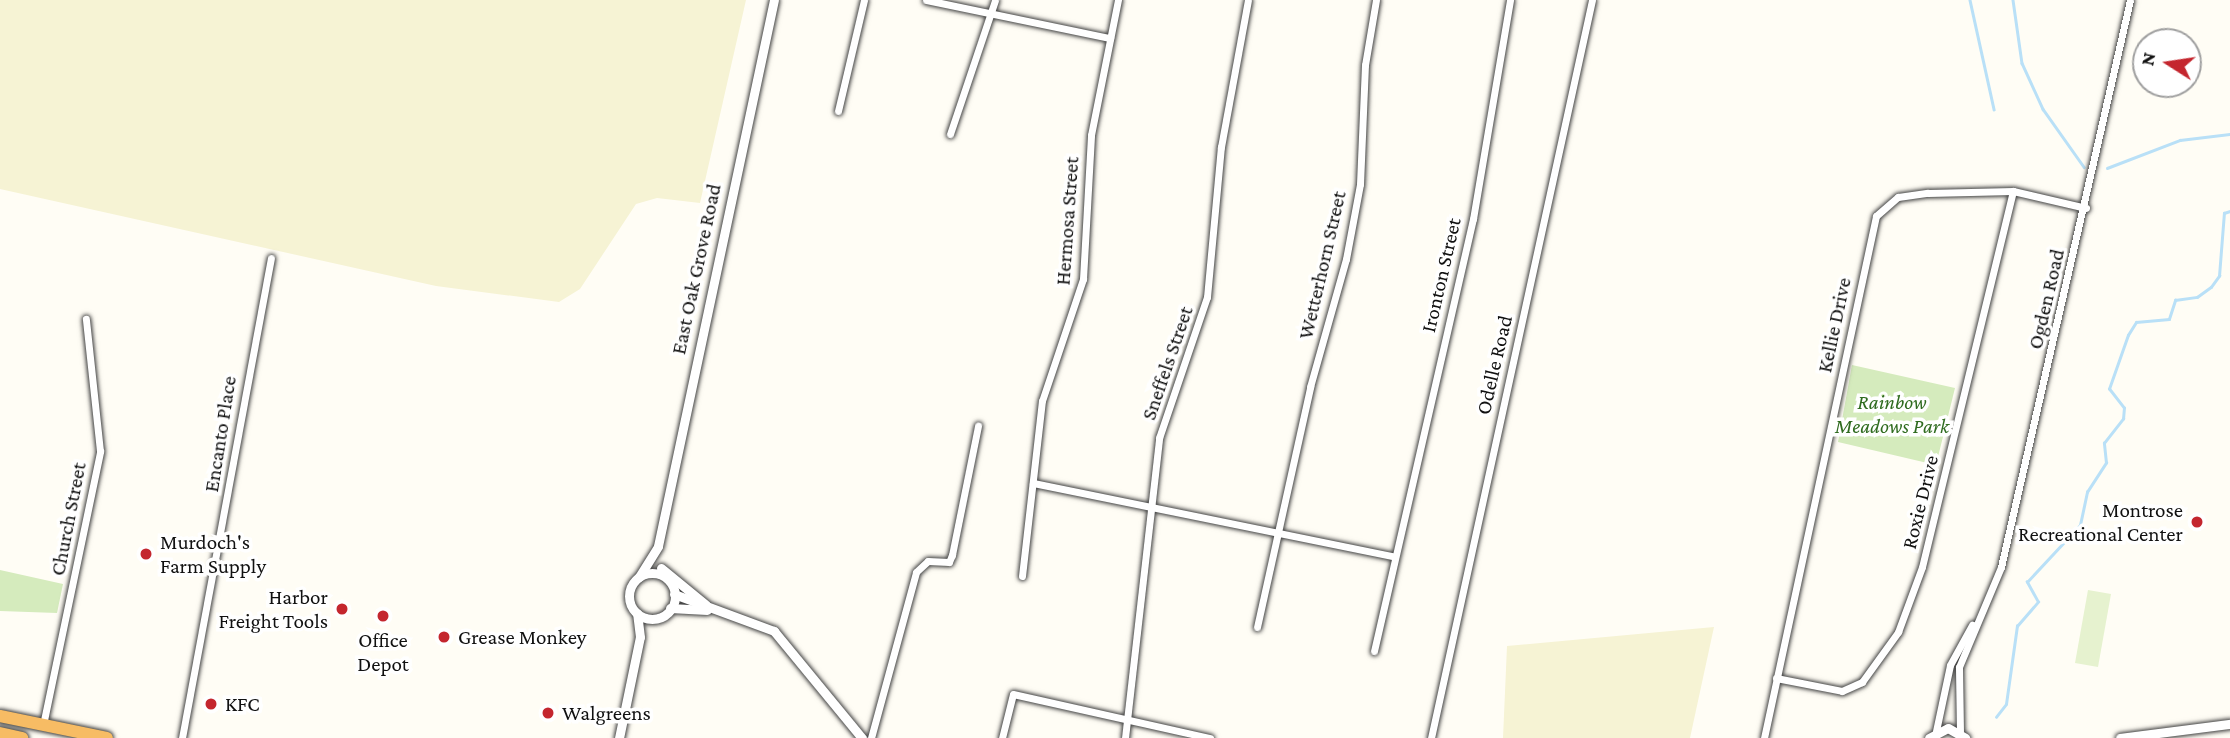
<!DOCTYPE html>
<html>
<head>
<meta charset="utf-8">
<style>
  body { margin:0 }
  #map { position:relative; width:2230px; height:738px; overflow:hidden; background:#fffdf5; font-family:"Crimson Pro",serif }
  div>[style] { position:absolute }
  .farmland>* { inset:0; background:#f6f3d4 }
  .green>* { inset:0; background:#d5ebbd }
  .pitch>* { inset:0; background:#e6f2cf }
  .stream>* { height:2.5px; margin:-1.25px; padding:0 1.25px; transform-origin:1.25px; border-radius:1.25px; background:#b9e0f7 }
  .roads { filter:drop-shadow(0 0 2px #444) drop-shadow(0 0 2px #444) }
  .minor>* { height:7px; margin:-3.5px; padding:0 3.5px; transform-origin:3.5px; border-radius:3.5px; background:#fff }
  .tertiary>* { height:9px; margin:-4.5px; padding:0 4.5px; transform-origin:4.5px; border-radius:4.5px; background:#fff }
  .tertiary>.ring { margin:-4.5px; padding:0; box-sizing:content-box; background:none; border:9px solid #fff; border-radius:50% }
  .trunk>* { height:12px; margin:-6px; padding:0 6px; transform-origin:6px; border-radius:6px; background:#f7bc64 }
  .dots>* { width:19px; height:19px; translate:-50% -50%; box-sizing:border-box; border:4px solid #fff; border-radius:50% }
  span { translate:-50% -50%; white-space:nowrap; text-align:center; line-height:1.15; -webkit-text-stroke:7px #fff; paint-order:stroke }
  .street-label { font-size:21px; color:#111 }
  .park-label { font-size:21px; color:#2f6b1f; font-style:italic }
  .poi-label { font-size:21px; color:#111 }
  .right { translate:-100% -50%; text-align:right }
  .left { translate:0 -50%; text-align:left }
  .north { position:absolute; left:2132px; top:28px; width:70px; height:70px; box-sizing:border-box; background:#fff; border:2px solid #a0a0a0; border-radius:50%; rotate:282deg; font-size:19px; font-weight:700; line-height:28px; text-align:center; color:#111 }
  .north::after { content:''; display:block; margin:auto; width:24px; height:32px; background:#c4262e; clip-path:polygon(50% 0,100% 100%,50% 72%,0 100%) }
</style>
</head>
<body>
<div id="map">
  <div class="farmland">
    <div style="clip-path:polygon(0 0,746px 0,700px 203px,657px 198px,636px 204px,580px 289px,559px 302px,436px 286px,0 189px)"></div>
    <div style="clip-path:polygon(1714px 627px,1690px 738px,1503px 738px,1507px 646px)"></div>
  </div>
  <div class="green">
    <div style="clip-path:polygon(1852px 365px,1955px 388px,1936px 465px,1838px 442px)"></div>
    <div style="clip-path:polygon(0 570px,63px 584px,57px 613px,0 611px)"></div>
  </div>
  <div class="pitch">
    <div style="clip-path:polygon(2088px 590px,2111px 594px,2098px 667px,2075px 663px)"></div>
  </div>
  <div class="stream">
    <div style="left:1970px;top:0;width:112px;rotate:77.6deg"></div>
    <div style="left:2013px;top:0;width:64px;rotate:81.9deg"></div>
    <div style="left:2022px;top:63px;width:51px;rotate:65.5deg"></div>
    <div style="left:2043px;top:109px;width:71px;rotate:54.7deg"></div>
    <div style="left:2107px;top:168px;width:78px;rotate:-21deg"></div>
    <div style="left:2180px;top:140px;width:50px;rotate:-6.8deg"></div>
    <div style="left:1996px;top:717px;width:16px;rotate:-52deg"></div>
    <div style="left:2006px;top:704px;width:79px;rotate:-82deg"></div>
    <div style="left:2017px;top:626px;width:32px;rotate:-49deg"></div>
    <div style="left:2038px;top:602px;width:23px;rotate:-119deg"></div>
    <div style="left:2027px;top:582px;width:78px;rotate:-47.1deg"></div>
    <div style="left:2080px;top:525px;width:34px;rotate:-78deg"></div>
    <div style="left:2087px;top:492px;width:35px;rotate:-57deg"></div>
    <div style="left:2106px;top:463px;width:20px;rotate:-96deg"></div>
    <div style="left:2104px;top:443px;width:31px;rotate:-52deg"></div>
    <div style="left:2123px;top:419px;width:11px;rotate:-85deg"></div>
    <div style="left:2124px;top:408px;width:24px;rotate:-128deg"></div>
    <div style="left:2109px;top:389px;width:57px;rotate:-70.6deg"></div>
    <div style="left:2128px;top:335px;width:15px;rotate:-58deg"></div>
    <div style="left:2136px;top:322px;width:33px;rotate:-5deg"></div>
    <div style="left:2169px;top:319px;width:20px;rotate:-72deg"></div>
    <div style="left:2175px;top:300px;width:22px;rotate:-8deg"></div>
    <div style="left:2197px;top:297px;width:17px;rotate:-36deg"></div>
    <div style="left:2211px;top:287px;width:14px;rotate:-54deg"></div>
    <div style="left:2219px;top:276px;width:63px;rotate:-85.5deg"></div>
    <div style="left:2224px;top:213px;width:6px;rotate:-18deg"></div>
  </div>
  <div class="roads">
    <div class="minor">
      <div style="left:926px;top:0;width:188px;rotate:11.7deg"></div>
      <div style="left:838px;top:111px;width:114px;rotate:-76.8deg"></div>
      <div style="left:950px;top:134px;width:141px;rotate:-71.4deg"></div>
      <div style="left:1033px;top:483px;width:367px;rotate:11.5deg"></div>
      <div style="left:1022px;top:576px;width:176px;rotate:-83.5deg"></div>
      <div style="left:1042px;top:401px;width:129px;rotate:-71.4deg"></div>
      <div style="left:1083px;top:279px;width:144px;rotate:-86.8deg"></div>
      <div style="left:1091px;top:135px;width:138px;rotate:-78.7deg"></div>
      <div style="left:1257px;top:627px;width:246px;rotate:-77.5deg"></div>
      <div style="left:1310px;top:387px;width:133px;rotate:-74.3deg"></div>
      <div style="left:1346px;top:259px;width:76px;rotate:-79.4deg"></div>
      <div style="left:1360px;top:184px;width:119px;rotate:-87.6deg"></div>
      <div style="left:1365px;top:65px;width:66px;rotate:-80.4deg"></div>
      <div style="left:1374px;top:651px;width:443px;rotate:-77.1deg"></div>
      <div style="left:1473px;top:219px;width:222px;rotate:-80.4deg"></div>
      <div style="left:1776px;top:678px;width:67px;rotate:11.1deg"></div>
      <div style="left:1842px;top:691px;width:22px;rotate:-24deg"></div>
      <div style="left:1862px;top:682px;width:62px;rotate:-54.2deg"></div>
      <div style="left:1898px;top:632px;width:69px;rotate:-69.7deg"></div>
      <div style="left:1922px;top:567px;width:387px;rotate:-76.4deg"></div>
      <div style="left:43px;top:725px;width:280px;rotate:-78.2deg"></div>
      <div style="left:100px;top:451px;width:133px;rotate:-96.1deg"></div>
      <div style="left:1936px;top:731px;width:67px;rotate:-78deg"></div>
      <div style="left:1950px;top:665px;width:46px;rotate:-61.2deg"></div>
      <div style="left:1960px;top:732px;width:65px;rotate:-90.9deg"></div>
      <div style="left:1959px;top:667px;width:108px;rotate:-67.2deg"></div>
      <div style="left:2001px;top:567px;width:581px;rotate:-77.18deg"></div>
      <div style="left:182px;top:738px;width:488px;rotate:-79.5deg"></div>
      <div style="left:871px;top:738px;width:172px;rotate:-74.8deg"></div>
      <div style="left:916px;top:572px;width:16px;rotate:-43deg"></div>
      <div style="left:928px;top:561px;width:21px;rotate:3deg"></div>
      <div style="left:949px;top:562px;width:8px;rotate:-67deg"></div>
      <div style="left:952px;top:555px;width:132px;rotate:-78.6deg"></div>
      <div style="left:1002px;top:738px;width:45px;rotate:-76deg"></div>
      <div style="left:1013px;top:694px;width:202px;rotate:12.6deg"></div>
      <div style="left:1125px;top:738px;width:302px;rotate:-83.5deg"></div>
      <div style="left:1159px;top:438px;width:149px;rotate:-71.2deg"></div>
      <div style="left:1207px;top:297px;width:151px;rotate:-84.7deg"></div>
      <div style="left:1221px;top:147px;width:149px;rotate:-79.6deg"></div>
      <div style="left:1431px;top:738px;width:755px;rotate:-77.69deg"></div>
      <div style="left:1764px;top:738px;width:534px;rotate:-77.89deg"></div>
      <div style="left:1876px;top:216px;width:29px;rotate:-41deg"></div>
      <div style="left:1898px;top:197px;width:30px;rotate:-8deg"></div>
      <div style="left:1928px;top:193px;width:85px;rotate:-1.3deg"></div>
      <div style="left:2013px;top:191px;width:75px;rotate:13.1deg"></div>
    </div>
    <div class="tertiary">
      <div style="left:661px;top:568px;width:58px;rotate:39.4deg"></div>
      <div class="ring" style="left:629px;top:573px;width:37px;height:37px"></div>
      <div style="left:639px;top:577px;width:36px;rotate:-58deg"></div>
      <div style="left:658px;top:546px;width:558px;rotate:-78.01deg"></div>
      <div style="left:674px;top:594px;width:107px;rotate:20.3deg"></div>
      <div style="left:774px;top:631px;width:139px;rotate:50.6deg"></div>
      <div style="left:670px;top:608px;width:37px;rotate:3deg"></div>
      <div style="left:619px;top:738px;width:103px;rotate:-78.3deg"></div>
      <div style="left:640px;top:637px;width:24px;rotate:-97deg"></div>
      <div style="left:1929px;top:738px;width:21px;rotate:-28deg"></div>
      <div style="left:1948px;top:728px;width:20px;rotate:30deg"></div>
      <div style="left:2120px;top:738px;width:111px;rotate:-7.3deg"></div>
    </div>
    <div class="trunk">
      <div style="left:0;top:716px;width:109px;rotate:11.6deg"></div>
      <div style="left:0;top:733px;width:23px;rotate:13deg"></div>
    </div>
  </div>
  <div class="dots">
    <div style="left:2197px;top:522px;background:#c4262e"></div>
    <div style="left:146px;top:554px;background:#c4262e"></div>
    <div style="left:342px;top:609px;background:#c4262e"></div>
    <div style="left:383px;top:616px;background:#c4262e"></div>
    <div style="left:444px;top:637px;background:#c4262e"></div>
    <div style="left:211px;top:704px;background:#c4262e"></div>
    <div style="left:548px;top:713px;background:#c4262e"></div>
  </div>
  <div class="street-label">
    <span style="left:1067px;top:221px;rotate:-86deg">Hermosa Street</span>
    <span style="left:1322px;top:265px;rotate:-77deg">Wetterhorn Street</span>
    <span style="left:696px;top:269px;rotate:-78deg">East Oak Grove Road</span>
    <span style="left:1441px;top:275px;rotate:-77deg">Ironton Street</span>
    <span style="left:2046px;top:299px;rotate:-77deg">Ogden Road</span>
    <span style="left:1834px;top:325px;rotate:-78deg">Kellie Drive</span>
    <span style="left:1167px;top:363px;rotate:-71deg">Sneffels Street</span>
    <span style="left:1494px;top:365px;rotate:-77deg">Odelle Road</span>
    <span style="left:220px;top:434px;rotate:-81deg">Encanto Place</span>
    <span style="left:1920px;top:502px;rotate:-76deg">Roxie Drive</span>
    <span style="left:68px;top:519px;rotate:-79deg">Church Street</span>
  </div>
  <div class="park-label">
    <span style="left:1892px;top:414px">Rainbow<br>Meadows Park</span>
  </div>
  <div class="poi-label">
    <span class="right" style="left:2183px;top:522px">Montrose<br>Recreational Center</span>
    <span class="left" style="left:160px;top:554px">Murdoch's<br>Farm Supply</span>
    <span class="right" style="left:328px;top:609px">Harbor<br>Freight Tools</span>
    <span class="left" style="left:458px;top:637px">Grease Monkey</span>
    <span style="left:383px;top:652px">Office<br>Depot</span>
    <span class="left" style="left:225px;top:704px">KFC</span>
    <span class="left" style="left:562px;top:713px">Walgreens</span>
  </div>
  <div class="north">N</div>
</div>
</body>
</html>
